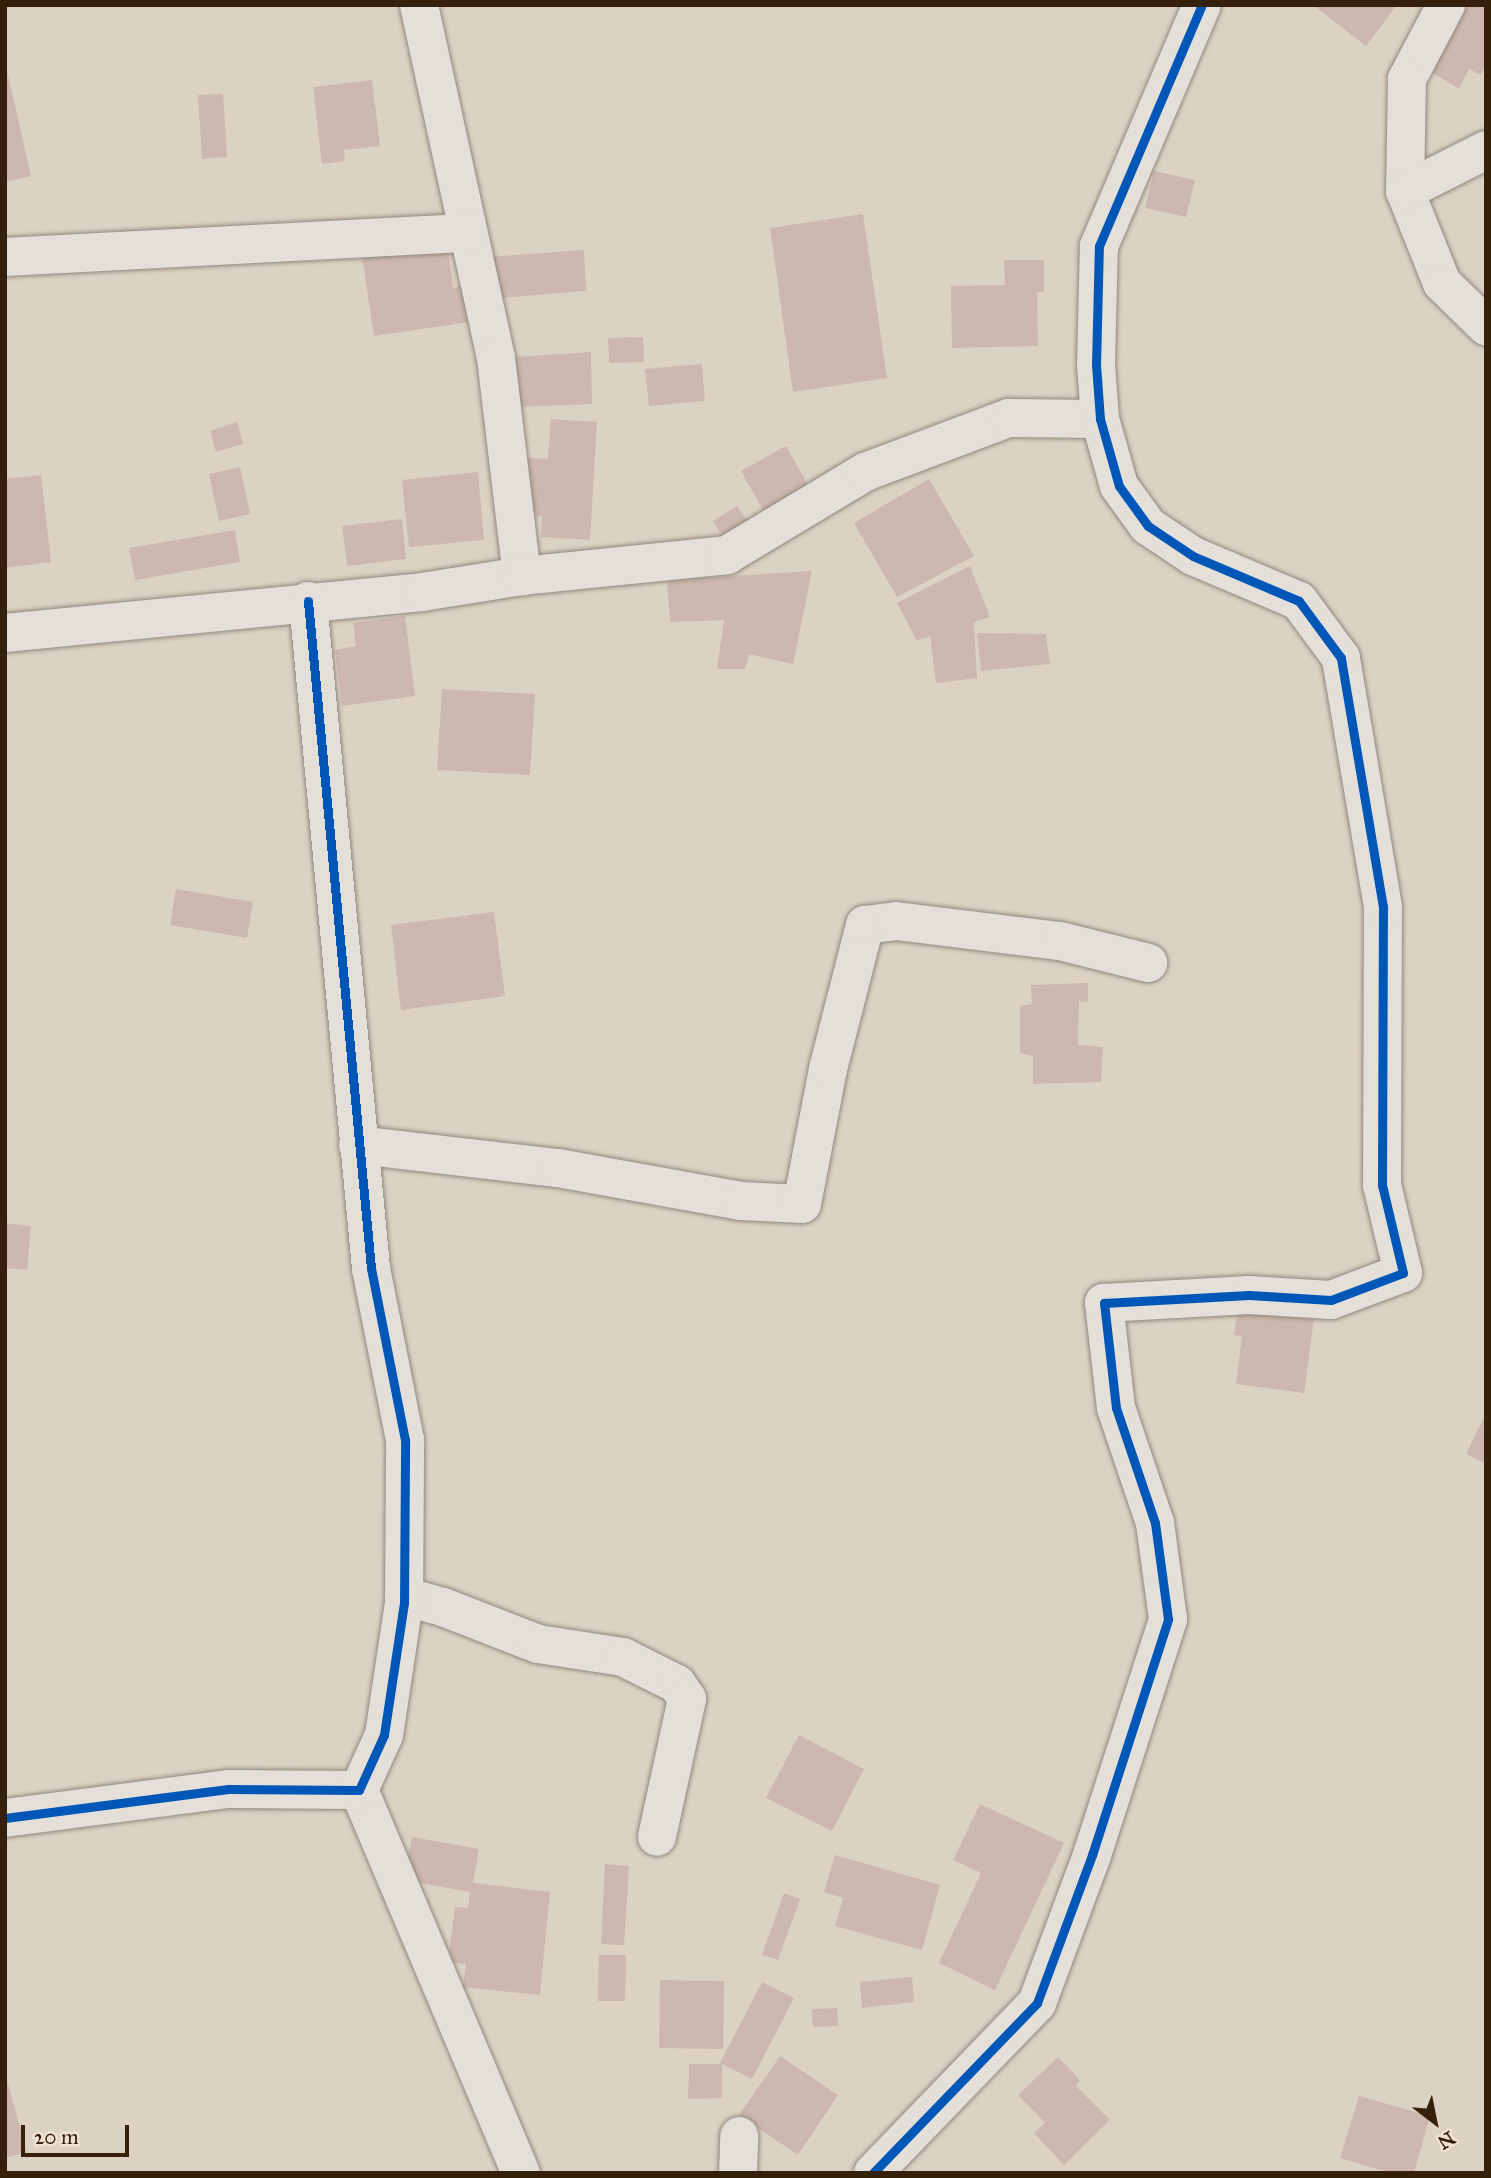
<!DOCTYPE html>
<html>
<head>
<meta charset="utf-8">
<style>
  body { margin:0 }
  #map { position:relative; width:1491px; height:2178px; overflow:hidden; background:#dcd2c4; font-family:"IM FELL Great Primer",serif }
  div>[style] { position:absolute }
  .building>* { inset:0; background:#ccb8ae }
  .roads { filter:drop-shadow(0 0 2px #91887e) drop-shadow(0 0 2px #91887e) }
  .minor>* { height:38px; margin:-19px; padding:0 19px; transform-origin:19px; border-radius:19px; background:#e4dfd8 }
  .cycleway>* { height:9px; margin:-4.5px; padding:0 4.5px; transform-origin:4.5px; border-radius:4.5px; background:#0057b8 }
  span { translate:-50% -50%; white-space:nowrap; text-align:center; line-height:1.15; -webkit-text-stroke:7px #efe2d2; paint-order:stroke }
  .frame { position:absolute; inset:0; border:7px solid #35210b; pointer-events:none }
  .north { position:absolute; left:1400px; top:2087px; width:70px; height:70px; -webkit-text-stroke:5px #efe2d2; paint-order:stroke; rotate:148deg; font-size:19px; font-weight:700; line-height:28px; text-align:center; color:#35210b }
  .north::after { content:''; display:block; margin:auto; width:24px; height:32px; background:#35210b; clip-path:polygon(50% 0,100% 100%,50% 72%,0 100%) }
  .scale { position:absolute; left:21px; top:2125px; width:108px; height:32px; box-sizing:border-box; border:4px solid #35210b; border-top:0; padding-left:9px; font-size:21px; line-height:24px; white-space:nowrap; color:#35210b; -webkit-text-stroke:5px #efe2d2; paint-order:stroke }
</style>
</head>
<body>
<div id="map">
  <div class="building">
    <div style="clip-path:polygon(1313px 5px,1397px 5px,1366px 46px)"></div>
    <div style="clip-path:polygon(1459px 5px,1486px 5px,1486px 61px,1481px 75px,1469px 69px,1459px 89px,1433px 73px)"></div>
    <div style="clip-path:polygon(5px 62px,31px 176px,5px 182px)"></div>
    <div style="clip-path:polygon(372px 80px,380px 146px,344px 150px,345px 161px,322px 164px,313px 87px)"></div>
    <div style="clip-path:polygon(223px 94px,227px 157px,202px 159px,198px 95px)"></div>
    <div style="clip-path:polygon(1154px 171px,1195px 180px,1186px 217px,1145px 208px)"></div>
    <div style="clip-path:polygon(863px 214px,887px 378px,793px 392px,770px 228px)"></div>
    <div style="clip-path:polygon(447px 244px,453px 288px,464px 286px,469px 322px,374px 336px,362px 256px)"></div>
    <div style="clip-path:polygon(584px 250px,586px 291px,490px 299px,488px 257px)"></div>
    <div style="clip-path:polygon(1004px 260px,1044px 260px,1044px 292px,1037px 292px,1038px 346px,952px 348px,951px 286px,1005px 285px)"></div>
    <div style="clip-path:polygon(643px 337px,644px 362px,609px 363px,608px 338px)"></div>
    <div style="clip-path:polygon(591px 352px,592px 404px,516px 407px,513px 357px)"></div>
    <div style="clip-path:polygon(702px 364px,705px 401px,649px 406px,645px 369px)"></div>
    <div style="clip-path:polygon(551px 419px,597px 422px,590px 540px,541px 537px,542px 516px,515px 514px,519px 457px,548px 459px)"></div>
    <div style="clip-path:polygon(237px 422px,243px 444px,216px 452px,210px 431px)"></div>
    <div style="clip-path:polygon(786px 446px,808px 485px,763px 510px,741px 471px)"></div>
    <div style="clip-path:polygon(240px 467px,250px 514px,219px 521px,209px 474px)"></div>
    <div style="clip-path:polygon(478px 472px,484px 540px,409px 547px,402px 480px)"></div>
    <div style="clip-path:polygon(41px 475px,51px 562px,5px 568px,5px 479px)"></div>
    <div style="clip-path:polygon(929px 479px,974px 556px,897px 597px,854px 523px)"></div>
    <div style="clip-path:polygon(737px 506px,749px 523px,722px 535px,713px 521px)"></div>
    <div style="clip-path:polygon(402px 519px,406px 559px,347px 566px,342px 526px)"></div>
    <div style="clip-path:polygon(235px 530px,240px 562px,135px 580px,129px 548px)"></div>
    <div style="clip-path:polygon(970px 566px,990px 617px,974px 622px,977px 678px,936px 683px,930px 636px,917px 641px,897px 603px)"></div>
    <div style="clip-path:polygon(812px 571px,793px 664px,749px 654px,745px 669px,717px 669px,724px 620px,670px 622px,667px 580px)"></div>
    <div style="clip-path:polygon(405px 616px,415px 696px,342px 706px,335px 650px,356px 646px,353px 623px)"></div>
    <div style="clip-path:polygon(977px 633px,1046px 634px,1050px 664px,981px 671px)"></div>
    <div style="clip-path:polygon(442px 689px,535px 694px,530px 775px,437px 770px)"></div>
    <div style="clip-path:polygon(176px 889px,253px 902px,247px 938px,170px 925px)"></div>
    <div style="clip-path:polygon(494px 912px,505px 996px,401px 1010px,391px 925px)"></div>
    <div style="clip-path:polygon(1088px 983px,1088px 1002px,1079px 1001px,1078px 1045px,1103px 1047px,1101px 1082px,1033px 1084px,1033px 1056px,1020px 1053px,1020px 1006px,1032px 1004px,1031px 985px)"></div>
    <div style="clip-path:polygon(5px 1223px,31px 1226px,27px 1270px,5px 1268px)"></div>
    <div style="clip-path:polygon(1238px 1309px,1314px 1319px,1304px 1393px,1236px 1384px,1242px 1336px,1234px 1335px)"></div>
    <div style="clip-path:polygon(1483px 1419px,1486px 1421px,1486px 1464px,1466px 1454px)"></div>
    <div style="clip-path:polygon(799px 1735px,864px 1769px,832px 1831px,766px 1798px)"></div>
    <div style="clip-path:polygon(980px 1804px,1064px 1843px,995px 1990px,939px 1963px,981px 1873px,953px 1860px)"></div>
    <div style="clip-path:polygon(412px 1837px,479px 1849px,473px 1883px,550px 1892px,540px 1995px,463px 1987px,466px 1964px,448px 1962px,455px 1907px,468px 1908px,470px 1892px,404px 1880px)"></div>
    <div style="clip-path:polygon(835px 1855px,940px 1885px,922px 1950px,835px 1926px,843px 1898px,824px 1892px)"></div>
    <div style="clip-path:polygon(605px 1864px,629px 1866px,624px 1945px,601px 1944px)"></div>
    <div style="clip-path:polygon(784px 1893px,800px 1899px,778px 1960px,762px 1955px)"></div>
    <div style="clip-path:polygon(599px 1955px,626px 1955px,625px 2001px,598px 2001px)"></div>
    <div style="clip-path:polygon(912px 1977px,914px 2002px,862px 2008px,860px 1982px)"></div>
    <div style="clip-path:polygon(660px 1980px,724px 1981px,723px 2049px,659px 2048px)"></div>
    <div style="clip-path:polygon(762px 1982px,794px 1998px,752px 2079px,720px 2063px)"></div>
    <div style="clip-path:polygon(837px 2008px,838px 2026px,813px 2027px,812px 2009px)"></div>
    <div style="clip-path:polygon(780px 2056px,838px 2095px,798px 2155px,739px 2115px)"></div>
    <div style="clip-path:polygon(1058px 2057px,1080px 2080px,1076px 2086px,1110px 2120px,1064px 2165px,1034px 2133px,1045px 2123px,1018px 2095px)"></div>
    <div style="clip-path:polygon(689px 2064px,722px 2064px,722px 2098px,688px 2099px)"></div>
    <div style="clip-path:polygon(5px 2073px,27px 2152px,5px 2158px)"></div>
    <div style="clip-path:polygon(1359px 2096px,1430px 2116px,1414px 2173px,1391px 2173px,1340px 2158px)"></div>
  </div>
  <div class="roads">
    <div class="minor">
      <div style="left:419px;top:5px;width:361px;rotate:77.7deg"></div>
      <div style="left:496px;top:358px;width:220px;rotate:83.2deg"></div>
      <div style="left:1446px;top:5px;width:84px;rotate:117.8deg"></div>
      <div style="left:1407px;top:79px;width:112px;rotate:91deg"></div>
      <div style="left:1405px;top:191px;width:99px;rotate:68.1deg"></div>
      <div style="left:1442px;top:283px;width:62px;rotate:44.3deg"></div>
      <div style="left:1405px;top:191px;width:91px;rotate:-26.8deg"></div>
      <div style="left:5px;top:257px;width:464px;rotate:-3deg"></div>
      <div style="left:5px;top:633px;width:419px;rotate:-5.6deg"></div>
      <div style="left:422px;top:592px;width:101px;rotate:-9.1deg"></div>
      <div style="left:522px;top:576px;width:206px;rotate:-5.8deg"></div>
      <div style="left:727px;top:555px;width:161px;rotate:-31deg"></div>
      <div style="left:865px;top:472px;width:154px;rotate:-20.6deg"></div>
      <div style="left:1009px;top:418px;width:91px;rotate:0.6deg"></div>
      <div style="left:358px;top:1145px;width:201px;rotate:6.6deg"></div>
      <div style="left:558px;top:1168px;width:186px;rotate:10.2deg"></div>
      <div style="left:741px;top:1201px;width:61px;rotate:2.8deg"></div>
      <div style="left:802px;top:1204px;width:137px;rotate:-79.1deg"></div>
      <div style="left:828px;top:1069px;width:149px;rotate:-75.6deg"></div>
      <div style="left:865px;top:925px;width:31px;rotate:-7deg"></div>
      <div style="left:896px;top:921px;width:165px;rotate:7deg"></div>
      <div style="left:1060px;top:941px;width:91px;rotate:14deg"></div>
      <div style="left:404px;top:1596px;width:41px;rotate:15.8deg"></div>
      <div style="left:443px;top:1607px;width:102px;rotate:21.3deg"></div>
      <div style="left:538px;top:1644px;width:86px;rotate:8.7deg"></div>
      <div style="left:623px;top:1657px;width:60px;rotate:26.6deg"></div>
      <div style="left:677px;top:1684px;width:18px;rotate:56deg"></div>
      <div style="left:687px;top:1699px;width:141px;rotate:102.3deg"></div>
      <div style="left:359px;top:1790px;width:416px;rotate:67.1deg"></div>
      <div style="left:5px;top:1818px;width:225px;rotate:-7.4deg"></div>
      <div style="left:228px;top:1789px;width:131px;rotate:0.4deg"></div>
      <div style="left:359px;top:1790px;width:60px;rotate:-65.6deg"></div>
      <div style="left:384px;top:1735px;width:134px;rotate:-81.4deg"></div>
      <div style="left:404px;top:1603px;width:163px;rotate:-89.6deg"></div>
      <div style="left:405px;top:1440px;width:175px;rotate:-101.2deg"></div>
      <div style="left:371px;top:1268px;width:670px;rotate:-95.4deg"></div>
      <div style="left:738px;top:2173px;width:37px;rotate:-88deg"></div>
      <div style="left:873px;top:2173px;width:236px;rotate:-46deg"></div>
      <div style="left:1037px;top:2003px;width:158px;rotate:-69.6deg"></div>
      <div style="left:1092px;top:1855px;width:248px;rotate:-72.1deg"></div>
      <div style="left:1168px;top:1619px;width:97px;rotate:-97.7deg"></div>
      <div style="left:1155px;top:1523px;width:121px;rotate:-108.7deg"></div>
      <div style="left:1116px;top:1408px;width:106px;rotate:-96.5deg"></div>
      <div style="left:1104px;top:1303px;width:145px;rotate:-3.2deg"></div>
      <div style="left:1249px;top:1295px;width:82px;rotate:3.5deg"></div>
      <div style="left:1331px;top:1300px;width:77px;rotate:-20.6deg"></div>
      <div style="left:1403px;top:1273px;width:90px;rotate:-103.4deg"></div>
      <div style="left:1382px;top:1185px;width:278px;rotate:-89.8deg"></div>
      <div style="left:1383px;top:907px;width:253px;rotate:-99.6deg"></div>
      <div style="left:1341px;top:658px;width:71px;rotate:-126.4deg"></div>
      <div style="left:1299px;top:601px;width:115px;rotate:-157deg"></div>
      <div style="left:1193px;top:556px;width:54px;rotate:-146.3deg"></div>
      <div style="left:1148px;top:526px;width:49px;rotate:-125.9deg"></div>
      <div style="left:1119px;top:486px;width:70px;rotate:-105.8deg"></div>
      <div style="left:1100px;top:419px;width:54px;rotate:-94.2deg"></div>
      <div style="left:1096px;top:365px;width:119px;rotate:-88.6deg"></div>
      <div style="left:1099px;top:246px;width:262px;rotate:-66.9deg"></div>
    </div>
  </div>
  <div class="cycleway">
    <div style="left:5px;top:1818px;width:225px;rotate:-7.4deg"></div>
    <div style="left:228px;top:1789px;width:131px;rotate:0.4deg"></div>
    <div style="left:359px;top:1790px;width:60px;rotate:-65.6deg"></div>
    <div style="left:384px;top:1735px;width:134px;rotate:-81.4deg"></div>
    <div style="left:404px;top:1603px;width:163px;rotate:-89.6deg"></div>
    <div style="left:405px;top:1440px;width:175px;rotate:-101.2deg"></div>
    <div style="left:371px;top:1268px;width:670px;rotate:-95.4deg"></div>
    <div style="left:873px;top:2173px;width:236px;rotate:-46deg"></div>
    <div style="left:1037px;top:2003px;width:158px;rotate:-69.6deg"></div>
    <div style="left:1092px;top:1855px;width:248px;rotate:-72.1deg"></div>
    <div style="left:1168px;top:1619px;width:97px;rotate:-97.7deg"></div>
    <div style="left:1155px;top:1523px;width:121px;rotate:-108.7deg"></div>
    <div style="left:1116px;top:1408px;width:106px;rotate:-96.5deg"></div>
    <div style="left:1104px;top:1303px;width:145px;rotate:-3.2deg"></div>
    <div style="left:1249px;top:1295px;width:82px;rotate:3.5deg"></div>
    <div style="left:1331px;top:1300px;width:77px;rotate:-20.6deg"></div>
    <div style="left:1403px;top:1273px;width:90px;rotate:-103.4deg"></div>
    <div style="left:1382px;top:1185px;width:278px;rotate:-89.8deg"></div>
    <div style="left:1383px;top:907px;width:253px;rotate:-99.6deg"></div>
    <div style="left:1341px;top:658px;width:71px;rotate:-126.4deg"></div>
    <div style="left:1299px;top:601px;width:115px;rotate:-157deg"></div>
    <div style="left:1193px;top:556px;width:54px;rotate:-146.3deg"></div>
    <div style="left:1148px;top:526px;width:49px;rotate:-125.9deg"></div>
    <div style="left:1119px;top:486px;width:70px;rotate:-105.8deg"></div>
    <div style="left:1100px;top:419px;width:54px;rotate:-94.2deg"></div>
    <div style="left:1096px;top:365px;width:119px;rotate:-88.6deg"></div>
    <div style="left:1099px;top:246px;width:262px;rotate:-66.9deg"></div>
  </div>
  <div class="frame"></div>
  <div class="north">N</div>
  <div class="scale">20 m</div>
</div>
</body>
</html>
